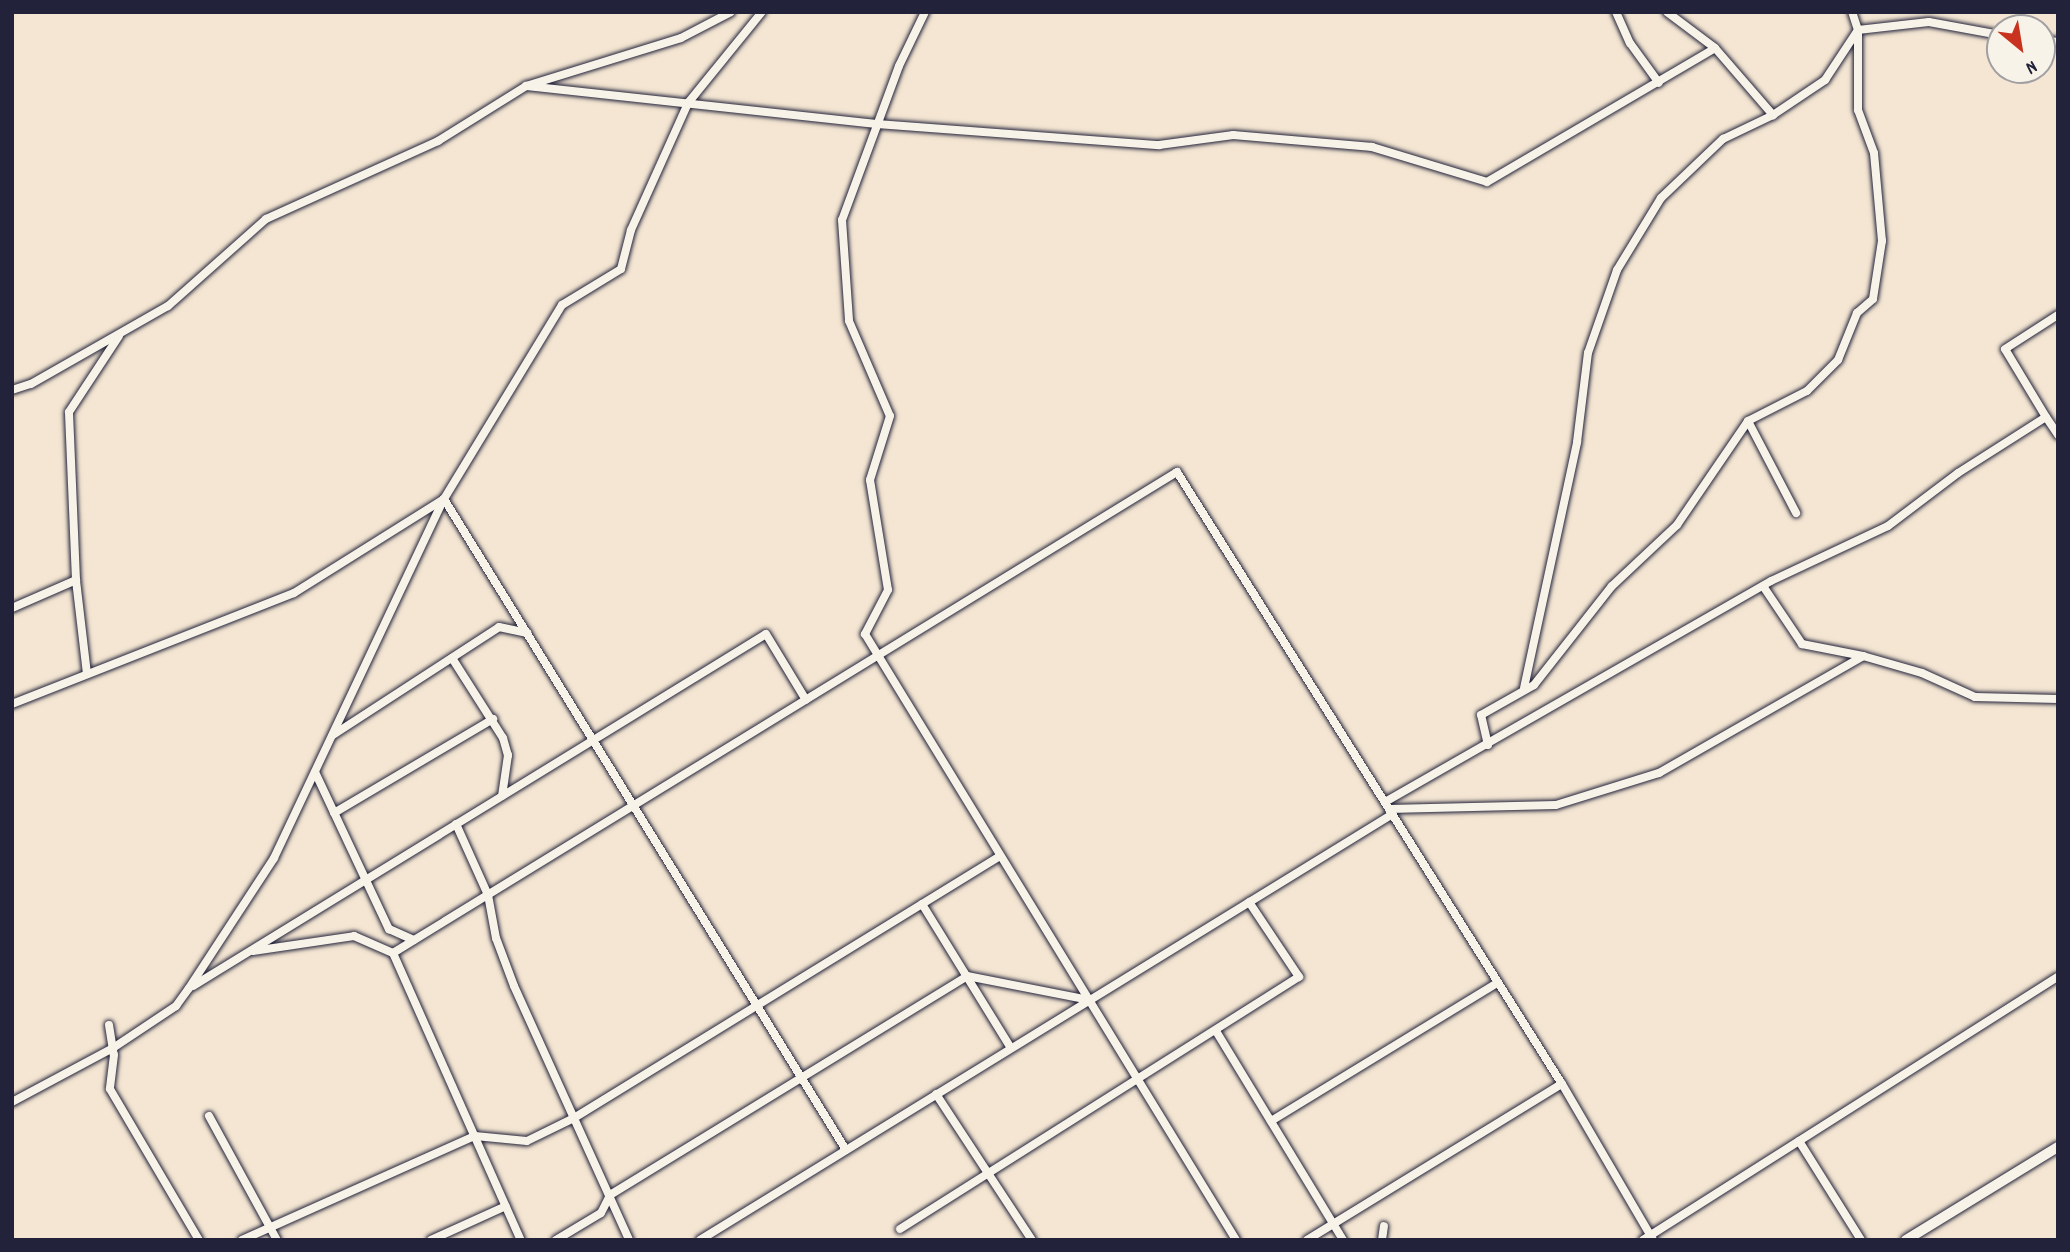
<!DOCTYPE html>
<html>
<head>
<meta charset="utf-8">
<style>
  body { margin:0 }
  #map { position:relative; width:2070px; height:1252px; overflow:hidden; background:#f4e6d2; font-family:Dekko,sans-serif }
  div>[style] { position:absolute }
  .roads { filter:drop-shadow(0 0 2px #22223b) drop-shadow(0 0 2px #22223b) }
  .minor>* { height:8px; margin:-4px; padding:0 4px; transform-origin:4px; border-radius:4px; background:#f7f3e8 }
  .secondary>* { height:10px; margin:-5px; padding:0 5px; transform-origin:5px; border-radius:5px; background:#f7f3e8 }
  span { translate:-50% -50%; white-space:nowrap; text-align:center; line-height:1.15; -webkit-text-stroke:6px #f7f3e8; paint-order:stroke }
  .frame { position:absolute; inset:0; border:14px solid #22223b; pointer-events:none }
  .north { position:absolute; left:1986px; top:14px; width:70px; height:70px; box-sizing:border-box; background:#f7f3e8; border:2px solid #a29fa3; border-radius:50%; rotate:150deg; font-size:19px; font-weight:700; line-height:28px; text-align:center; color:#22223b }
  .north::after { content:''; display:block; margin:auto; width:24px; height:32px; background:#c8321e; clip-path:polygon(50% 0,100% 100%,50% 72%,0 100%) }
</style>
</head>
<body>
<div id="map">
  <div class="roads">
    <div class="minor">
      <div style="left:925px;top:12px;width:60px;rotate:115.7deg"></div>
      <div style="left:899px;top:66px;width:164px;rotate:110.3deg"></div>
      <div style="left:842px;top:220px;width:101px;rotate:86deg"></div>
      <div style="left:849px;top:321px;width:103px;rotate:66.7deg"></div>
      <div style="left:890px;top:416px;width:67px;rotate:107.4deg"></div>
      <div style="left:870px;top:480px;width:111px;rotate:80.7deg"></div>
      <div style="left:888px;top:590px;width:50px;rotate:117.6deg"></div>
      <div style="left:865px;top:634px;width:711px;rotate:58.52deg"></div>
      <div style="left:1616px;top:12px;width:34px;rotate:66deg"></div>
      <div style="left:1630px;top:43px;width:49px;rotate:54.1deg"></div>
      <div style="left:1667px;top:12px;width:60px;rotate:36.9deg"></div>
      <div style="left:1715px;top:48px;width:89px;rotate:49.1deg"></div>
      <div style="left:2042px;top:39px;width:16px;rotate:11deg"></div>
      <div style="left:526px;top:86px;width:353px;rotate:6.2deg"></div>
      <div style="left:877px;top:124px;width:283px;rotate:4.3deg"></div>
      <div style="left:1159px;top:145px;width:75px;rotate:-7.7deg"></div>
      <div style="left:1233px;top:135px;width:140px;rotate:4.9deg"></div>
      <div style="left:1372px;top:147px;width:120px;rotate:16.9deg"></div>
      <div style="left:1487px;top:182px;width:264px;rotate:-30.4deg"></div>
      <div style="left:12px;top:390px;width:20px;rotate:-18deg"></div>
      <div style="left:31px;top:384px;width:158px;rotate:-29.7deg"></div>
      <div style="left:168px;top:306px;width:131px;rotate:-41.6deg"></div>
      <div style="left:266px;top:219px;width:189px;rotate:-24.4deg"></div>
      <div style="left:438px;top:141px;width:104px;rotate:-32deg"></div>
      <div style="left:526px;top:86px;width:162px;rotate:-17.2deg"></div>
      <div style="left:681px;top:38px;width:56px;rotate:-27.5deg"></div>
      <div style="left:2046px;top:417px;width:22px;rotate:56deg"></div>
      <div style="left:1748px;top:421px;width:104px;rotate:62.4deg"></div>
      <div style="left:1763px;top:586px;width:70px;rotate:56.1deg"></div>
      <div style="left:1802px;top:644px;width:62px;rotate:11.1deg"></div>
      <div style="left:12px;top:608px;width:70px;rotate:-23.6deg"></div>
      <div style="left:452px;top:658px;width:95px;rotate:57.5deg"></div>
      <div style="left:503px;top:738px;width:18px;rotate:74deg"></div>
      <div style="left:508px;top:755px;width:41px;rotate:98.3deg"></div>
      <div style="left:87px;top:674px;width:95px;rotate:-96.7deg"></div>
      <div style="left:76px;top:580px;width:168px;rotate:-92.4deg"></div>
      <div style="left:69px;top:412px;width:91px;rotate:-56.7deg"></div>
      <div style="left:1524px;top:688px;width:252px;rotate:-77.8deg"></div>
      <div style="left:1577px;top:442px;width:90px;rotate:-83deg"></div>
      <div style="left:1588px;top:353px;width:88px;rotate:-70.7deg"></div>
      <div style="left:1617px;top:270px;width:84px;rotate:-58.6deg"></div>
      <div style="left:1661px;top:198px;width:86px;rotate:-43.6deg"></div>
      <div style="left:1723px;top:139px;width:55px;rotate:-25.6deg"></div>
      <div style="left:1773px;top:115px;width:63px;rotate:-33.9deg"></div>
      <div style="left:1825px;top:80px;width:60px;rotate:-56.6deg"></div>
      <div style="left:1858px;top:30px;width:19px;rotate:-108deg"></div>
      <div style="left:12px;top:704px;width:303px;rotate:-21.5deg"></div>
      <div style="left:294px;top:593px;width:177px;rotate:-32.1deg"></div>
      <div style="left:444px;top:499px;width:765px;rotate:58.3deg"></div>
      <div style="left:333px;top:735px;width:198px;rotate:-33deg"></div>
      <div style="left:499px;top:627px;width:29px;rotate:12deg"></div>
      <div style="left:1488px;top:745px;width:31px;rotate:-103deg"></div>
      <div style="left:1481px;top:715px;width:61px;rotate:-29.5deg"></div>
      <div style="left:1534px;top:685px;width:126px;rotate:-51.8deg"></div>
      <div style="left:1612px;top:586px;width:89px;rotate:-43.2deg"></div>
      <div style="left:1677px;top:525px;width:126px;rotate:-55.7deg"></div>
      <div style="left:1748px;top:421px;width:66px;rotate:-27deg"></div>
      <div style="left:1807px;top:391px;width:44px;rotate:-45deg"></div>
      <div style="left:1838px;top:360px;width:51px;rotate:-68deg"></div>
      <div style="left:1857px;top:313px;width:21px;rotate:-41deg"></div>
      <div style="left:1873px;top:299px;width:59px;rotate:-81.2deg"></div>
      <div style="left:1882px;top:241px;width:88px;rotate:-95.2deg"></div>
      <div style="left:1874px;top:153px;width:46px;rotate:-110.4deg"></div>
      <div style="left:1858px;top:110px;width:80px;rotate:-90deg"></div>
      <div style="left:1858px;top:30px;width:71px;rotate:-6.4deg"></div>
      <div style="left:1929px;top:22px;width:72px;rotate:10.4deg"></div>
      <div style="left:315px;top:772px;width:174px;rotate:64.8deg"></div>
      <div style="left:389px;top:929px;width:27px;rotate:24deg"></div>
      <div style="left:1385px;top:802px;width:445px;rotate:-29.8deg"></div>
      <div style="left:1771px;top:581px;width:129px;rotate:-25.2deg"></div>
      <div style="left:1888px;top:526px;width:88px;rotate:-37.1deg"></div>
      <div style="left:1958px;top:473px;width:104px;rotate:-32.5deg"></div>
      <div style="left:2046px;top:417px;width:79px;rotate:-121.1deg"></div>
      <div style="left:2005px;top:349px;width:63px;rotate:-32.7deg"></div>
      <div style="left:1389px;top:809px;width:167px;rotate:-1.4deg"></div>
      <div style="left:1556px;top:805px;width:108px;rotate:-17.3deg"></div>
      <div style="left:1659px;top:773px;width:235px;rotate:-29.8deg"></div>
      <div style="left:1863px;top:656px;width:61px;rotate:16.1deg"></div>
      <div style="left:1922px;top:673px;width:58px;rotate:24.4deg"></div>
      <div style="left:1975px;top:697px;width:83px;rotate:1.4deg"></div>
      <div style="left:334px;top:813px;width:185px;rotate:-30.6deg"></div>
      <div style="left:456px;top:824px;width:78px;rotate:65.7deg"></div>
      <div style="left:488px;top:895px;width:44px;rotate:79.5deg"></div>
      <div style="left:496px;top:938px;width:51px;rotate:69.4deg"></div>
      <div style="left:514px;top:986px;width:279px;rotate:65.6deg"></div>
      <div style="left:922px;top:904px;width:169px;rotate:58.3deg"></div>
      <div style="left:253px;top:951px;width:102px;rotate:-8.4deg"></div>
      <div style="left:354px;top:936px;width:43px;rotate:23.6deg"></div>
      <div style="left:393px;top:953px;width:314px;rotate:66deg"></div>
      <div style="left:393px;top:953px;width:920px;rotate:-31.53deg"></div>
      <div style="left:1177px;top:472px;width:723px;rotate:57.83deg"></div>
      <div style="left:1562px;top:1084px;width:181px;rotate:59.7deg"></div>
      <div style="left:193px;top:986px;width:672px;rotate:-31.56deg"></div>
      <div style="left:766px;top:634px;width:77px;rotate:58.8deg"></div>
      <div style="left:109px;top:1025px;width:30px;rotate:81deg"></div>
      <div style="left:114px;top:1055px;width:34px;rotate:97deg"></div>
      <div style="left:110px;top:1089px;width:175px;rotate:59.5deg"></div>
      <div style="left:1216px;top:1031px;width:245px;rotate:58.7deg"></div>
      <div style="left:936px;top:1094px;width:175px;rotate:56.7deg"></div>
      <div style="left:12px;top:1102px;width:115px;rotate:-28.1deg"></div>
      <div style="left:113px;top:1048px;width:76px;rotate:-33.7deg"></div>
      <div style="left:176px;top:1006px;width:22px;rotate:-54deg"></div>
      <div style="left:189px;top:988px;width:155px;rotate:-56.8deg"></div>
      <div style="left:274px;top:858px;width:397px;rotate:-64.7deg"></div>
      <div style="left:444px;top:499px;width:227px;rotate:-58.7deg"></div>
      <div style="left:562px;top:305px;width:69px;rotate:-31.4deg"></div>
      <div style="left:621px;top:269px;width:40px;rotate:-75.6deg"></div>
      <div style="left:631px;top:230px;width:139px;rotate:-65.8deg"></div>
      <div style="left:688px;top:103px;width:117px;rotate:-50.9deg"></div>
      <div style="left:209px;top:1116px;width:141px;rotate:61.3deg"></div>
      <div style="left:1271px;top:1121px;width:265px;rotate:-31.4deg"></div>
      <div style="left:1799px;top:1141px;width:117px;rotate:57.9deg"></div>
      <div style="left:900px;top:1229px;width:472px;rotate:-32.3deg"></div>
      <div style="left:1299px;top:977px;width:90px;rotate:-123.7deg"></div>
      <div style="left:242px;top:1240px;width:255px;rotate:-24.1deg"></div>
      <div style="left:475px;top:1136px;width:52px;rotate:5.5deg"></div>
      <div style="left:527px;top:1141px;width:52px;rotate:-26.1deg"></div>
      <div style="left:574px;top:1118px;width:500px;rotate:-31.59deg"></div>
      <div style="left:431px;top:1240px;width:82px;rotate:-24.4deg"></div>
      <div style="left:556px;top:1240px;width:52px;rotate:-31deg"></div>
      <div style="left:601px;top:1213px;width:20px;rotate:-63deg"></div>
      <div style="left:610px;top:1195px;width:419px;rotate:-31.5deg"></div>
      <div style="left:967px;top:976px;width:124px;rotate:11.1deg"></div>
      <div style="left:700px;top:1240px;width:811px;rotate:-31.59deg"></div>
      <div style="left:1307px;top:1240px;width:299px;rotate:-31.5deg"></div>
      <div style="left:1382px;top:1240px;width:14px;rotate:-82deg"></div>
      <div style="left:1643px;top:1240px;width:491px;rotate:-32.4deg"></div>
    </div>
    <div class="secondary">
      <div style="left:1906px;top:1240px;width:178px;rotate:-31.5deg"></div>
    </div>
  </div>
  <div class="frame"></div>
  <div class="north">N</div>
</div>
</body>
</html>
